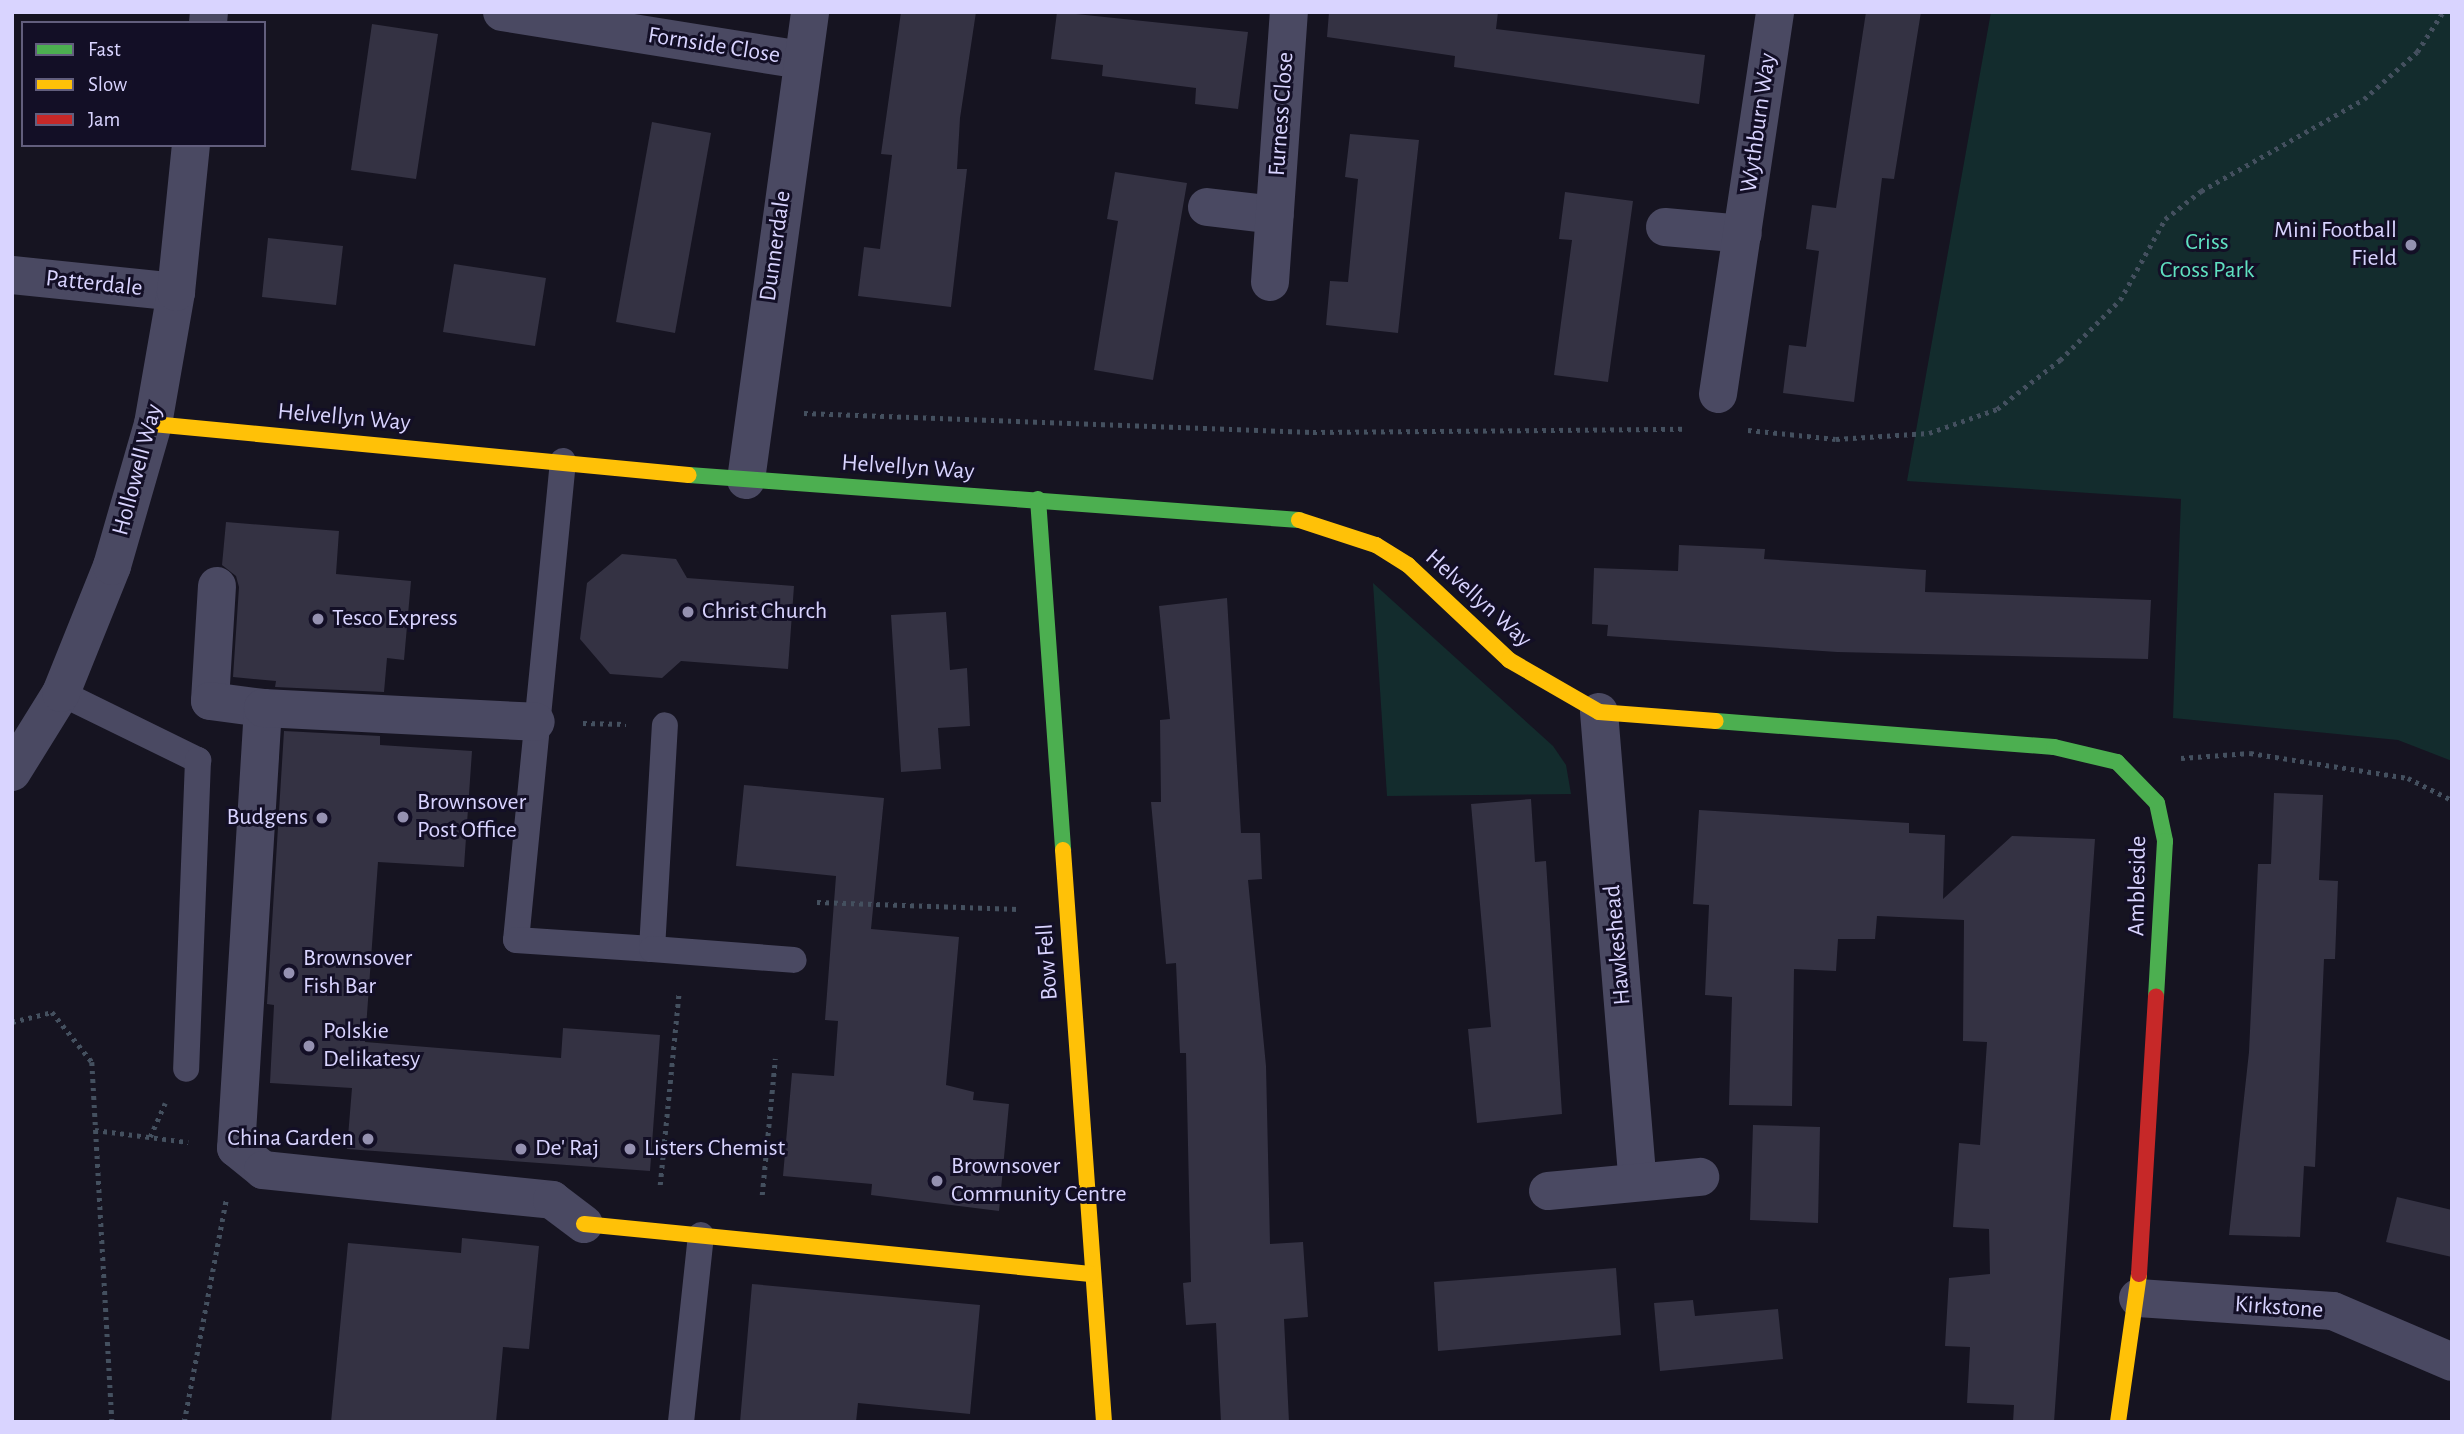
<!DOCTYPE html>
<html>
<head>
<meta charset="utf-8">
<style>
  body { margin:0 }
  #map { position:relative; width:2464px; height:1434px; overflow:hidden; background:#161421; font-family:"Alegreya Sans",sans-serif }
  div>[style] { position:absolute }
  .green>* { inset:0; background:#132c2d }
  .building>* { inset:0; background:#343243 }
  .path>* { height:4.5px; margin-top:-2.25px; transform-origin:0; background:repeating-linear-gradient(90deg,#44505f 0 3.5px,transparent 0 8.5px) }
  .lane>* { height:26px; margin:-13px; padding:0 13px; transform-origin:13px; border-radius:13px; background:#4a4962 }
  .street>* { height:38px; margin:-19px; padding:0 19px; transform-origin:19px; border-radius:19px; background:#4a4962 }
  .fast>* { height:16px; margin:-8px; padding:0 8px; transform-origin:8px; border-radius:8px; background:#4caf50 }
  .slow>* { height:16px; margin:-8px; padding:0 8px; transform-origin:8px; border-radius:8px; background:#ffc107 }
  .jam>* { height:16px; margin:-8px; padding:0 8px; transform-origin:8px; border-radius:8px; background:#c62828 }
  .dots>* { width:19px; height:19px; translate:-50% -50%; box-sizing:border-box; border:4px solid #130f26; border-radius:50% }
  span { translate:-50% -50%; white-space:nowrap; text-align:center; line-height:1.15; -webkit-text-stroke:6px #130f26; paint-order:stroke }
  .street-label { font-size:24px; color:#d9d4ff }
  .poi-label { font-size:24px; color:#d9d4ff }
  .right { translate:-100% -50%; text-align:right }
  .left { translate:0 -50%; text-align:left }
  .park-label { font-size:24px; color:#5fe0c0 }
  .frame { position:absolute; inset:0; border:14px solid #d9d4ff; pointer-events:none }
  .legend { position:absolute; left:21px; top:21px; width:245px; height:126px; box-sizing:border-box; background:#130f26; border:2px solid #625e7d; margin:0; padding:9px 12px; list-style:none; font-size:21px; color:#d9d4ff }
  .legend li { display:flex; align-items:center; gap:14px; height:35px }
  .legend b { width:35px; border:2px solid #625e7d }
</style>
</head>
<body>
<div id="map">
  <div class="green">
    <div style="clip-path:polygon(1991px 12px,2452px 12px,2452px 761px,2398px 740px,2173px 718px,2181px 499px,1907px 481px)"></div>
    <div style="clip-path:polygon(1373px 583px,1553px 746px,1566px 765px,1571px 794px,1387px 796px)"></div>
  </div>
  <div class="building">
    <div style="clip-path:polygon(901px 12px,976px 12px,960px 118px,957px 169px,967px 169px,951px 307px,858px 296px,864px 247px,880px 249px,892px 155px,881px 154px)"></div>
    <div style="clip-path:polygon(1057px 12px,1248px 32px,1238px 109px,1195px 104px,1196px 88px,1102px 76px,1103px 65px,1051px 59px)"></div>
    <div style="clip-path:polygon(1329px 12px,1498px 12px,1496px 29px,1705px 55px,1699px 104px,1454px 67px,1455px 56px,1327px 37px)"></div>
    <div style="clip-path:polygon(1866px 12px,1921px 12px,1894px 179px,1882px 178px,1854px 402px,1783px 393px,1789px 345px,1806px 347px,1819px 251px,1806px 249px,1812px 205px,1836px 208px)"></div>
    <div style="clip-path:polygon(372px 24px,438px 34px,416px 179px,351px 170px)"></div>
    <div style="clip-path:polygon(652px 122px,711px 133px,675px 333px,616px 322px)"></div>
    <div style="clip-path:polygon(1350px 134px,1419px 140px,1398px 333px,1326px 325px,1330px 281px,1348px 282px,1358px 179px,1345px 177px)"></div>
    <div style="clip-path:polygon(1115px 172px,1187px 183px,1153px 380px,1094px 370px,1118px 221px,1107px 219px)"></div>
    <div style="clip-path:polygon(1565px 192px,1633px 201px,1608px 382px,1554px 375px,1572px 240px,1559px 239px)"></div>
    <div style="clip-path:polygon(268px 238px,343px 246px,336px 305px,262px 297px)"></div>
    <div style="clip-path:polygon(454px 264px,546px 278px,535px 346px,443px 332px)"></div>
    <div style="clip-path:polygon(226px 522px,339px 531px,336px 574px,411px 581px,404px 660px,387px 658px,384px 692px,275px 687px,276px 681px,233px 677px,239px 587px,236px 576px,222px 565px)"></div>
    <div style="clip-path:polygon(1679px 545px,1765px 549px,1764px 559px,1926px 570px,1925px 592px,2151px 600px,2148px 659px,1837px 652px,1607px 636px,1608px 625px,1592px 624px,1594px 568px,1678px 571px)"></div>
    <div style="clip-path:polygon(622px 554px,676px 559px,687px 578px,794px 586px,788px 669px,681px 661px,662px 678px,610px 674px,580px 639px,587px 583px)"></div>
    <div style="clip-path:polygon(1227px 598px,1241px 833px,1260px 833px,1262px 879px,1248px 880px,1266px 1066px,1270px 1244px,1303px 1242px,1308px 1317px,1284px 1319px,1289px 1422px,1221px 1422px,1216px 1323px,1186px 1325px,1183px 1283px,1191px 1282px,1186px 1053px,1180px 1053px,1176px 963px,1166px 964px,1151px 802px,1161px 802px,1160px 720px,1170px 719px,1159px 606px)"></div>
    <div style="clip-path:polygon(946px 612px,950px 670px,967px 668px,970px 726px,938px 728px,941px 769px,901px 772px,891px 615px)"></div>
    <div style="clip-path:polygon(284px 731px,380px 736px,380px 745px,472px 751px,464px 867px,378px 862px,365px 1042px,561px 1058px,563px 1028px,660px 1035px,650px 1171px,347px 1149px,352px 1088px,270px 1083px,274px 1005px,267px 1004px)"></div>
    <div style="clip-path:polygon(744px 785px,884px 798px,871px 929px,959px 937px,946px 1085px,974px 1092px,973px 1100px,1009px 1104px,999px 1211px,871px 1195px,872px 1184px,783px 1176px,792px 1073px,834px 1076px,838px 1021px,825px 1020px,836px 876px,736px 866px)"></div>
    <div style="clip-path:polygon(2274px 793px,2323px 795px,2319px 880px,2338px 881px,2335px 959px,2324px 959px,2315px 1167px,2304px 1166px,2300px 1237px,2229px 1235px,2249px 1052px,2258px 864px,2271px 864px)"></div>
    <div style="clip-path:polygon(1531px 799px,1535px 862px,1546px 861px,1562px 1114px,1477px 1123px,1468px 1029px,1491px 1027px,1471px 804px)"></div>
    <div style="clip-path:polygon(1699px 810px,1909px 823px,1909px 833px,1945px 835px,1943px 899px,2012px 836px,2095px 839px,2054px 1422px,2013px 1422px,2014px 1405px,1967px 1403px,1970px 1347px,1945px 1346px,1949px 1278px,1990px 1274px,1989px 1229px,1953px 1227px,1959px 1143px,1980px 1145px,1987px 1042px,1963px 1041px,1964px 920px,1877px 916px,1875px 939px,1838px 939px,1836px 971px,1794px 969px,1792px 1106px,1729px 1105px,1732px 997px,1705px 995px,1709px 905px,1693px 904px)"></div>
    <div style="clip-path:polygon(1753px 1125px,1820px 1127px,1818px 1223px,1750px 1220px)"></div>
    <div style="clip-path:polygon(2397px 1197px,2452px 1210px,2452px 1257px,2386px 1242px)"></div>
    <div style="clip-path:polygon(462px 1238px,539px 1246px,529px 1349px,503px 1347px,496px 1422px,331px 1422px,348px 1243px,461px 1253px)"></div>
    <div style="clip-path:polygon(1616px 1268px,1621px 1335px,1438px 1351px,1434px 1282px)"></div>
    <div style="clip-path:polygon(752px 1284px,980px 1305px,970px 1414px,858px 1403px,856px 1422px,740px 1422px)"></div>
    <div style="clip-path:polygon(1693px 1300px,1695px 1316px,1778px 1309px,1783px 1359px,1660px 1371px,1654px 1303px)"></div>
  </div>
  <div class="path">
    <div style="left:804px;top:413px;width:509px;rotate:2.14deg"></div>
    <div style="left:1313px;top:432px;width:374px;rotate:-0.5deg"></div>
    <div style="left:1748px;top:430px;width:88px;rotate:5.8deg"></div>
    <div style="left:1836px;top:439px;width:93px;rotate:-3.7deg"></div>
    <div style="left:1929px;top:433px;width:72px;rotate:-19.4deg"></div>
    <div style="left:1997px;top:409px;width:80px;rotate:-37.9deg"></div>
    <div style="left:2060px;top:360px;width:85px;rotate:-45deg"></div>
    <div style="left:2120px;top:300px;width:93px;rotate:-60.9deg"></div>
    <div style="left:2165px;top:219px;width:46px;rotate:-37.9deg"></div>
    <div style="left:2201px;top:191px;width:187px;rotate:-29.4deg"></div>
    <div style="left:2364px;top:99px;width:71px;rotate:-41.6deg"></div>
    <div style="left:2417px;top:52px;width:48px;rotate:-57deg"></div>
    <div style="left:583px;top:723px;width:43px;rotate:1.3deg"></div>
    <div style="left:2181px;top:758px;width:69px;rotate:-4.1deg"></div>
    <div style="left:2250px;top:753px;width:160px;rotate:9deg"></div>
    <div style="left:2408px;top:778px;width:49px;rotate:26.6deg"></div>
    <div style="left:817px;top:902px;width:203px;rotate:2deg"></div>
    <div style="left:12px;top:1022px;width:41px;rotate:-14deg"></div>
    <div style="left:52px;top:1012px;width:64px;rotate:51.3deg"></div>
    <div style="left:92px;top:1062px;width:361px;rotate:86.8deg"></div>
    <div style="left:95px;top:1130px;width:94px;rotate:7.4deg"></div>
    <div style="left:150px;top:1137px;width:37px;rotate:-66deg"></div>
    <div style="left:660px;top:1185px;width:195px;rotate:-84.4deg"></div>
    <div style="left:762px;top:1195px;width:137px;rotate:-84.5deg"></div>
    <div style="left:184px;top:1422px;width:227px;rotate:-79.3deg"></div>
  </div>
  <div class="lane">
    <div style="left:563px;top:461px;width:481px;rotate:95.6deg"></div>
    <div style="left:516px;top:940px;width:136px;rotate:3.8deg"></div>
    <div style="left:652px;top:949px;width:224px;rotate:-86.7deg"></div>
    <div style="left:61px;top:693px;width:153px;rotate:26.1deg"></div>
    <div style="left:198px;top:760px;width:309px;rotate:92.2deg"></div>
    <div style="left:652px;top:949px;width:142px;rotate:4.4deg"></div>
    <div style="left:681px;top:1422px;width:188px;rotate:-83.9deg"></div>
  </div>
  <div class="street">
    <div style="left:502px;top:12px;width:304px;rotate:9.1deg"></div>
    <div style="left:208px;top:23px;width:11px;rotate:-85deg"></div>
    <div style="left:1207px;top:207px;width:68px;rotate:6.7deg"></div>
    <div style="left:1665px;top:227px;width:78px;rotate:5.1deg"></div>
    <div style="left:12px;top:275px;width:165px;rotate:5.9deg"></div>
    <div style="left:1270px;top:282px;width:271px;rotate:-86deg"></div>
    <div style="left:1718px;top:394px;width:386px;rotate:-81.5deg"></div>
    <div style="left:746px;top:480px;width:472px;rotate:-82.2deg"></div>
    <div style="left:217px;top:586px;width:115px;rotate:93.5deg"></div>
    <div style="left:210px;top:701px;width:53px;rotate:7.5deg"></div>
    <div style="left:263px;top:708px;width:441px;rotate:93.5deg"></div>
    <div style="left:236px;top:1148px;width:35px;rotate:39deg"></div>
    <div style="left:263px;top:1170px;width:291px;rotate:5.9deg"></div>
    <div style="left:552px;top:1200px;width:40px;rotate:37deg"></div>
    <div style="left:263px;top:708px;width:273px;rotate:2.9deg"></div>
    <div style="left:1599px;top:712px;width:469px;rotate:85.3deg"></div>
    <div style="left:12px;top:772px;width:93px;rotate:-58.2deg"></div>
    <div style="left:61px;top:693px;width:137px;rotate:-68.1deg"></div>
    <div style="left:112px;top:566px;width:148px;rotate:-73.9deg"></div>
    <div style="left:153px;top:424px;width:134px;rotate:-80.1deg"></div>
    <div style="left:176px;top:292px;width:148px;rotate:-84.2deg"></div>
    <div style="left:1548px;top:1191px;width:153px;rotate:-5.3deg"></div>
    <div style="left:2138px;top:1298px;width:195px;rotate:3.8deg"></div>
    <div style="left:2333px;top:1311px;width:129px;rotate:23.2deg"></div>
  </div>
  <div class="fast">
    <div style="left:689px;top:475px;width:612px;rotate:4.22deg"></div>
    <div style="left:1038px;top:499px;width:352px;rotate:85.9deg"></div>
    <div style="left:1716px;top:721px;width:339px;rotate:4.4deg"></div>
    <div style="left:2054px;top:747px;width:65px;rotate:13.4deg"></div>
    <div style="left:2117px;top:762px;width:57px;rotate:45.7deg"></div>
    <div style="left:2157px;top:803px;width:39px;rotate:78deg"></div>
    <div style="left:2165px;top:841px;width:156px;rotate:93.3deg"></div>
  </div>
  <div class="slow">
    <div style="left:153px;top:424px;width:538px;rotate:5.44deg"></div>
    <div style="left:1299px;top:520px;width:81px;rotate:18deg"></div>
    <div style="left:1376px;top:545px;width:38px;rotate:32deg"></div>
    <div style="left:1408px;top:565px;width:139px;rotate:43.2deg"></div>
    <div style="left:1509px;top:660px;width:104px;rotate:30deg"></div>
    <div style="left:1599px;top:712px;width:117px;rotate:4.4deg"></div>
    <div style="left:1063px;top:850px;width:573px;rotate:85.9deg"></div>
    <div style="left:584px;top:1224px;width:509px;rotate:5.63deg"></div>
    <div style="left:2118px;top:1422px;width:149px;rotate:-81.9deg"></div>
  </div>
  <div class="jam">
    <div style="left:2139px;top:1274px;width:278px;rotate:-86.5deg"></div>
  </div>
  <div class="dots">
    <div style="left:2411px;top:245px;background:#9591b1"></div>
    <div style="left:688px;top:612px;background:#9591b1"></div>
    <div style="left:318px;top:619px;background:#9591b1"></div>
    <div style="left:403px;top:817px;background:#9591b1"></div>
    <div style="left:322px;top:818px;background:#9591b1"></div>
    <div style="left:289px;top:973px;background:#9591b1"></div>
    <div style="left:309px;top:1046px;background:#9591b1"></div>
    <div style="left:368px;top:1139px;background:#9591b1"></div>
    <div style="left:521px;top:1149px;background:#9591b1"></div>
    <div style="left:630px;top:1149px;background:#9591b1"></div>
    <div style="left:937px;top:1181px;background:#9591b1"></div>
  </div>
  <div class="street-label">
    <span style="left:714px;top:46px;rotate:9deg">Fornside Close</span>
    <span style="left:1282px;top:114px;rotate:-86deg">Furness Close</span>
    <span style="left:1759px;top:123px;rotate:-82deg">Wythburn Way</span>
    <span style="left:776px;top:246px;rotate:-82deg">Dunnerdale</span>
    <span style="left:94px;top:284px;rotate:6deg">Patterdale</span>
    <span style="left:344px;top:418px;rotate:5deg">Helvellyn Way</span>
    <span style="left:908px;top:468px;rotate:4deg">Helvellyn Way</span>
    <span style="left:138px;top:470px;rotate:-75deg">Hollowell Way</span>
    <span style="left:1478px;top:599px;rotate:42deg">Helvellyn Way</span>
    <span style="left:2138px;top:886px;rotate:-89deg">Ambleside</span>
    <span style="left:1618px;top:945px;rotate:-95deg">Hawkeshead</span>
    <span style="left:1048px;top:962px;rotate:-94deg">Bow Fell</span>
    <span style="left:2279px;top:1308px;rotate:4deg">Kirkstone</span>
  </div>
  <div class="poi-label">
    <span class="right" style="left:2397px;top:245px">Mini Football<br>Field</span>
    <span class="left" style="left:702px;top:612px">Christ Church</span>
    <span class="left" style="left:332px;top:619px">Tesco Express</span>
    <span class="left" style="left:417px;top:817px">Brownsover<br>Post Office</span>
    <span class="right" style="left:308px;top:818px">Budgens</span>
    <span class="left" style="left:303px;top:973px">Brownsover<br>Fish Bar</span>
    <span class="left" style="left:323px;top:1046px">Polskie<br>Delikatesy</span>
    <span class="right" style="left:354px;top:1139px">China Garden</span>
    <span class="left" style="left:535px;top:1149px">De' Raj</span>
    <span class="left" style="left:644px;top:1149px">Listers Chemist</span>
    <span class="left" style="left:951px;top:1181px">Brownsover<br>Community Centre</span>
  </div>
  <div class="park-label">
    <span style="left:2207px;top:257px">Criss<br>Cross Park</span>
  </div>
  <div class="frame"></div>
  <ul class="legend">
  <li><b style="height:9px;background:#4caf50"></b>Fast</li>
  <li><b style="height:9px;background:#ffc107"></b>Slow</li>
  <li><b style="height:9px;background:#c62828"></b>Jam</li>
  </ul>
</div>
</body>
</html>
